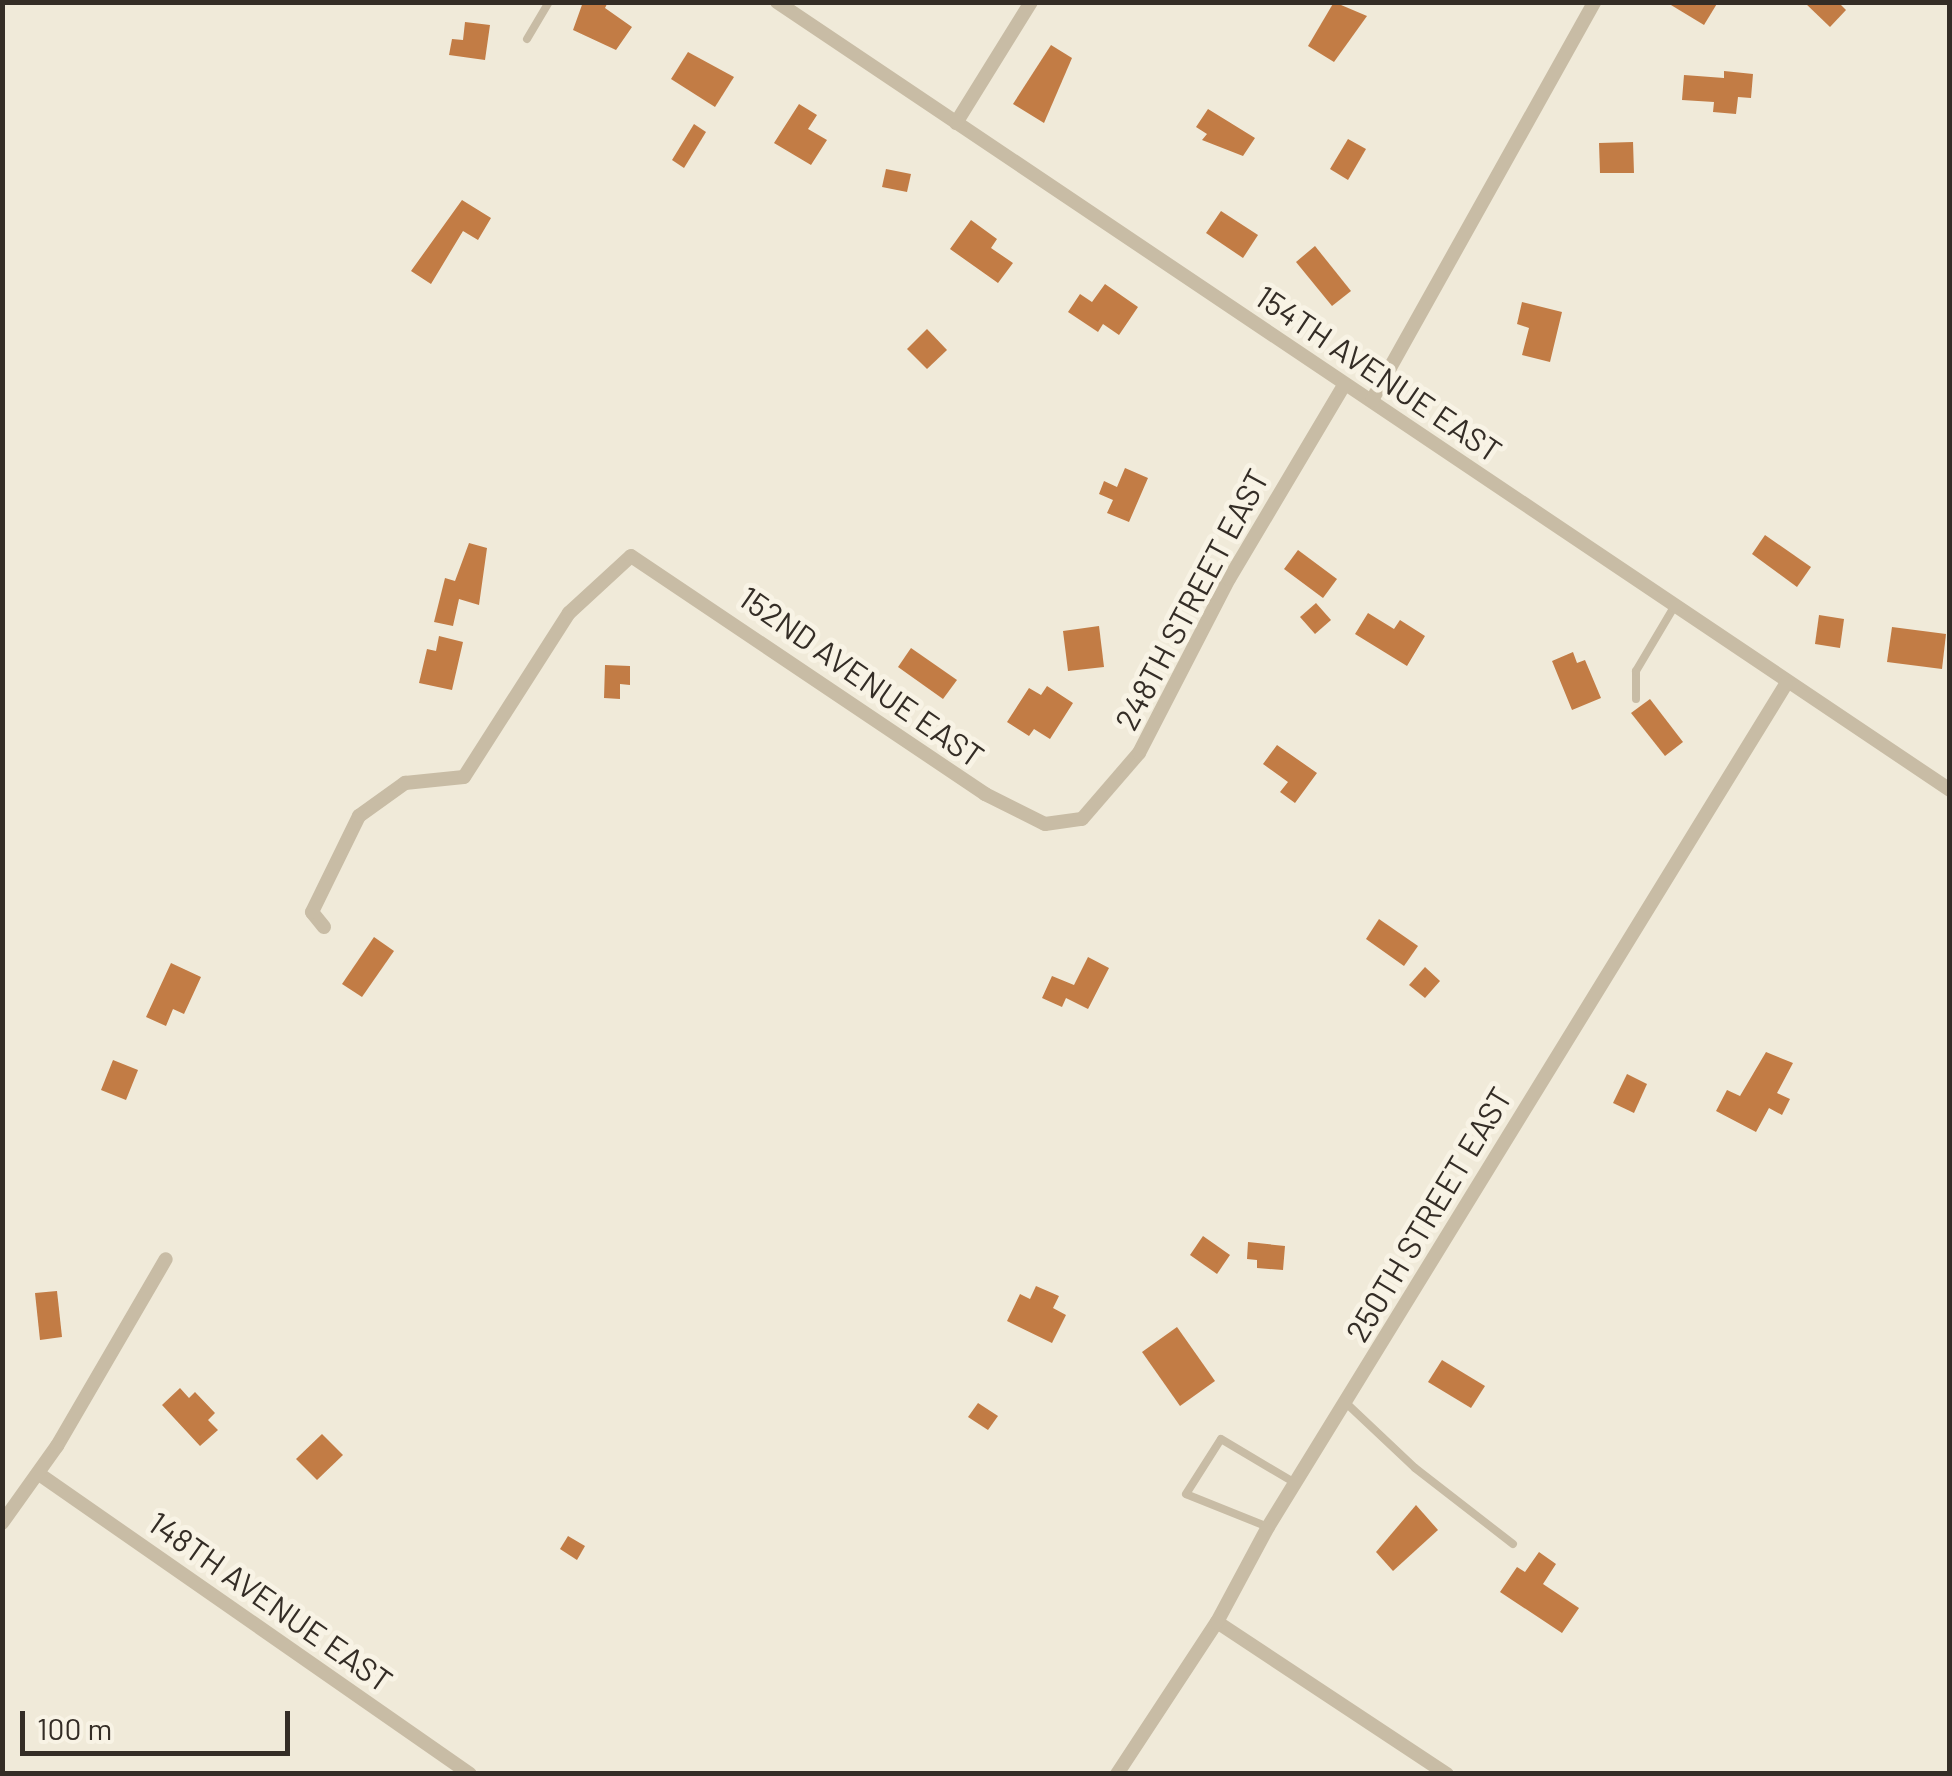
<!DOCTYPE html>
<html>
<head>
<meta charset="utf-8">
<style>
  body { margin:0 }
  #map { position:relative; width:1952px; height:1776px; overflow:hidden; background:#f0ead9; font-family:Barlow,sans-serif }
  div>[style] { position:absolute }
  .building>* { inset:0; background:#c27c45 }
  .lane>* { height:8px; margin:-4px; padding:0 4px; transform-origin:4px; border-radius:4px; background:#c8bca5 }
  .street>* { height:14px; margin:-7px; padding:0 7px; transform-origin:7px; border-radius:7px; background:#c8bca5 }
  span { translate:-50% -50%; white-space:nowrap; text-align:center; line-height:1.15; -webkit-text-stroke:10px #f8f3e5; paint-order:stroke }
  .street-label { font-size:32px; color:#342d26 }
  .frame { position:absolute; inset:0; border:5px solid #342d26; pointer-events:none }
  .scale { position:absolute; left:20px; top:1711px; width:270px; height:45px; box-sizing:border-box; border:5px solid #342d26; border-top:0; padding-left:12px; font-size:30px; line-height:35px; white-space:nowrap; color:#342d26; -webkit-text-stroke:8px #f8f3e5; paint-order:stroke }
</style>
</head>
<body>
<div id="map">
  <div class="building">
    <div style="clip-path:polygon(583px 2px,608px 2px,605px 8px,632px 27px,616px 50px,573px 30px)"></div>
    <div style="clip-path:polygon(1334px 2px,1367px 16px,1334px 62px,1308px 46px)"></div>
    <div style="clip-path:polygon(1666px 2px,1718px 2px,1704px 25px)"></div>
    <div style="clip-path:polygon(1804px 2px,1838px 2px,1846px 10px,1830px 27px)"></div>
    <div style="clip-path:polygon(465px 22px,490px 25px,485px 60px,449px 55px,452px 39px,463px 40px)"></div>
    <div style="clip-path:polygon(1051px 45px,1072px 58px,1044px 123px,1013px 104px)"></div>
    <div style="clip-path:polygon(688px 52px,734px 77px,715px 107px,671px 79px)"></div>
    <div style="clip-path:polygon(1724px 71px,1753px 74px,1751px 98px,1738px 97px,1736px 114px,1713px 112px,1714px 102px,1682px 100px,1684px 75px,1724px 78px)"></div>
    <div style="clip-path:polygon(799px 104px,817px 115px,808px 129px,827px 140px,811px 165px,774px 143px)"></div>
    <div style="clip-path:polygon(1208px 109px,1255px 138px,1243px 156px,1202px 140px,1207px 134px,1196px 127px)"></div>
    <div style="clip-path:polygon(694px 124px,706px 132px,684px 168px,672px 160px)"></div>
    <div style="clip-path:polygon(1348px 139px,1366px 149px,1348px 180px,1330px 169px)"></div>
    <div style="clip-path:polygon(1633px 142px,1634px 173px,1600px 173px,1599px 143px)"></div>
    <div style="clip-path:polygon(886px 169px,911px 174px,907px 192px,882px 187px)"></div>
    <div style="clip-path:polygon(462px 200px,491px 218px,478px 240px,463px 231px,431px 284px,411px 271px)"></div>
    <div style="clip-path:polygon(1221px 211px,1258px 235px,1243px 258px,1206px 233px)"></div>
    <div style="clip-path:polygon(971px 220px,997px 239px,991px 248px,1013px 263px,998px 283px,950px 249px)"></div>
    <div style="clip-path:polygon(1315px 246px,1351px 291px,1332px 306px,1296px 262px)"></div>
    <div style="clip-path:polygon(1105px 284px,1138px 307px,1119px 335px,1103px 324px,1098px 332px,1068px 312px,1080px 294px,1092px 302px)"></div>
    <div style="clip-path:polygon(1522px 302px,1562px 312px,1550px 362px,1522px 355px,1529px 328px,1517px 324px)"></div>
    <div style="clip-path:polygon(927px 329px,947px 350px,927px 369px,907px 349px)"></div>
    <div style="clip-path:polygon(1125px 468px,1148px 478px,1129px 522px,1107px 513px,1113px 500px,1099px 494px,1104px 481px,1117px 487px)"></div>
    <div style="clip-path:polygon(1765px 535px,1811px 567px,1797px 587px,1752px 554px)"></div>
    <div style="clip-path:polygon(469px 543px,487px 548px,479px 605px,459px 599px,453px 626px,434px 622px,445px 578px,455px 581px)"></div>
    <div style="clip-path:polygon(1298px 550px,1337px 579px,1323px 598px,1284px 569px)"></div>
    <div style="clip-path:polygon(1316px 603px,1331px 620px,1315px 634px,1300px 617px)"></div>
    <div style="clip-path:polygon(1368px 613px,1394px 629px,1400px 620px,1425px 636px,1407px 666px,1355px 634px)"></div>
    <div style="clip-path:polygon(1819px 615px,1844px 619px,1840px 648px,1815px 644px)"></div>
    <div style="clip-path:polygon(1099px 626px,1104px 667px,1068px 671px,1063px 631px)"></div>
    <div style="clip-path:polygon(1892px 627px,1946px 634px,1942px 669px,1887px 662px)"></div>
    <div style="clip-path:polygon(439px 636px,463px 642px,452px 690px,419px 683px,427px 649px,436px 651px)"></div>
    <div style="clip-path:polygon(911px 648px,957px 680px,943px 699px,898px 667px)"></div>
    <div style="clip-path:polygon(1573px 652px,1577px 663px,1585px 660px,1601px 698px,1572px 710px,1552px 661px)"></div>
    <div style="clip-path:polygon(605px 665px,630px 666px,630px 685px,620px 684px,620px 699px,604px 698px)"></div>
    <div style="clip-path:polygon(1047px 686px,1073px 703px,1050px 739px,1034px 729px,1029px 736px,1007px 722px,1029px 688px,1041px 695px)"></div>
    <div style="clip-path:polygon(1650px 699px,1683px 742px,1665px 756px,1631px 713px)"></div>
    <div style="clip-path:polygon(1277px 745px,1317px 773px,1295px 803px,1280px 792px,1288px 782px,1263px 764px)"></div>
    <div style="clip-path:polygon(1379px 919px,1418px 946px,1404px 966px,1366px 939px)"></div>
    <div style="clip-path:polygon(374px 937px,394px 951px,362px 997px,342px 984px)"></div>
    <div style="clip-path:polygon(1088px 957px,1109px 968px,1088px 1009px,1066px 998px,1062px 1007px,1042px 998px,1052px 976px,1074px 985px)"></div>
    <div style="clip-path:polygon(171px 963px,201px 977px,184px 1014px,173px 1009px,166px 1026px,146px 1017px)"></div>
    <div style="clip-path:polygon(1425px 967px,1440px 981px,1425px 998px,1409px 985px)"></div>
    <div style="clip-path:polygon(1766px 1052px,1793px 1063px,1777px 1093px,1790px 1099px,1782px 1115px,1769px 1108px,1756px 1132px,1716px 1111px,1727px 1090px,1740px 1096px)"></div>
    <div style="clip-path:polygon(113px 1060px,138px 1070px,126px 1100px,101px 1090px)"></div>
    <div style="clip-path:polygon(1627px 1074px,1647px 1084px,1634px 1113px,1613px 1103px)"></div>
    <div style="clip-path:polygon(1203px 1236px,1230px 1255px,1217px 1274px,1190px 1255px)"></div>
    <div style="clip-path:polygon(1248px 1242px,1285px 1246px,1283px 1270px,1257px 1268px,1257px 1260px,1247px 1259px)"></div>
    <div style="clip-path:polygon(1036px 1286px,1059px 1296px,1053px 1308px,1066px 1315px,1052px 1343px,1007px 1321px,1020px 1294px,1030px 1299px)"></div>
    <div style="clip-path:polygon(57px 1291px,62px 1337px,40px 1340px,35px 1293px)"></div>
    <div style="clip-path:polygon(1177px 1327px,1215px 1381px,1180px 1406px,1142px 1352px)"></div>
    <div style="clip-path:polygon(1442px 1360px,1485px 1386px,1471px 1408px,1428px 1382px)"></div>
    <div style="clip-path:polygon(180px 1388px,189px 1398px,195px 1392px,215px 1413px,208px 1420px,218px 1430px,200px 1446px,162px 1405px)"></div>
    <div style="clip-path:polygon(978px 1403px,998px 1416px,988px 1430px,968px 1417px)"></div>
    <div style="clip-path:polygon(322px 1434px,343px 1455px,317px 1480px,296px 1459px)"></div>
    <div style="clip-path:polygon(1416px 1505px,1438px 1530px,1393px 1571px,1376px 1552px)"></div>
    <div style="clip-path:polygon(568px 1536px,585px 1546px,577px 1560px,560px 1549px)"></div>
    <div style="clip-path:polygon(1539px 1552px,1556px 1564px,1543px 1584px,1579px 1608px,1562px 1633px,1500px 1592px,1517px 1567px,1525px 1572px)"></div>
  </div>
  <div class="lane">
    <div style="left:527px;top:39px;width:43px;rotate:-59.3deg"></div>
    <div style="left:1636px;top:699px;width:28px;rotate:-90deg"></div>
    <div style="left:1636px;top:671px;width:74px;rotate:-59.3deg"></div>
    <div style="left:1345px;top:1402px;width:96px;rotate:43.3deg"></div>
    <div style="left:1415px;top:1468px;width:124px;rotate:37.8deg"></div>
    <div style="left:1268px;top:1527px;width:88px;rotate:-158.1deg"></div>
    <div style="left:1186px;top:1494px;width:65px;rotate:-57.5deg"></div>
    <div style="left:1221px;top:1439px;width:86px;rotate:30.7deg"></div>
  </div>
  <div class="street">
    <div style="left:777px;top:2px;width:1413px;rotate:33.89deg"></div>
    <div style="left:956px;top:123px;width:142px;rotate:-58.2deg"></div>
    <div style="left:1372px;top:400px;width:456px;rotate:-60.8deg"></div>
    <div style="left:324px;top:927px;width:19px;rotate:-129deg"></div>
    <div style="left:312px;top:912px;width:107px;rotate:-63.9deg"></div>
    <div style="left:359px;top:816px;width:57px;rotate:-35.7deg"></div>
    <div style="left:405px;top:783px;width:59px;rotate:-5.8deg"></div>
    <div style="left:464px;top:777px;width:195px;rotate:-57.4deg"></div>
    <div style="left:569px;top:613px;width:84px;rotate:-42.6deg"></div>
    <div style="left:631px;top:556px;width:427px;rotate:33.9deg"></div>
    <div style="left:985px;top:794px;width:67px;rotate:26.6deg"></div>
    <div style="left:1045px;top:824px;width:37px;rotate:-8deg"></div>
    <div style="left:1082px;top:819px;width:87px;rotate:-49.2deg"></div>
    <div style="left:1139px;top:753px;width:196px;rotate:-62.7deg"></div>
    <div style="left:1229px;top:579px;width:226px;rotate:-59.3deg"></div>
    <div style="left:39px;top:1474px;width:525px;rotate:34.84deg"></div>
    <div style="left:2px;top:1523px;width:95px;rotate:-54.5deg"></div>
    <div style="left:57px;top:1446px;width:216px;rotate:-59.8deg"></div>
    <div style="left:1217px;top:1622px;width:276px;rotate:33.5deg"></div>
    <div style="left:1117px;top:1774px;width:182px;rotate:-56.7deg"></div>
    <div style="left:1217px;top:1622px;width:108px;rotate:-61.8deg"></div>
    <div style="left:1268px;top:1527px;width:989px;rotate:-58.43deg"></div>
  </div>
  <div class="street-label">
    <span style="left:1379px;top:373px;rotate:34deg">154TH AVENUE EAST</span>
    <span style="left:1191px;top:599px;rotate:-62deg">248TH STREET EAST</span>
    <span style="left:862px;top:676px;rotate:35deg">152ND AVENUE EAST</span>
    <span style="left:1428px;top:1214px;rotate:-59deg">250TH STREET EAST</span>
    <span style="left:271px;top:1601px;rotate:35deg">148TH AVENUE EAST</span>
  </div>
  <div class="frame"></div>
  <div class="scale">100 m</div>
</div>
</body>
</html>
